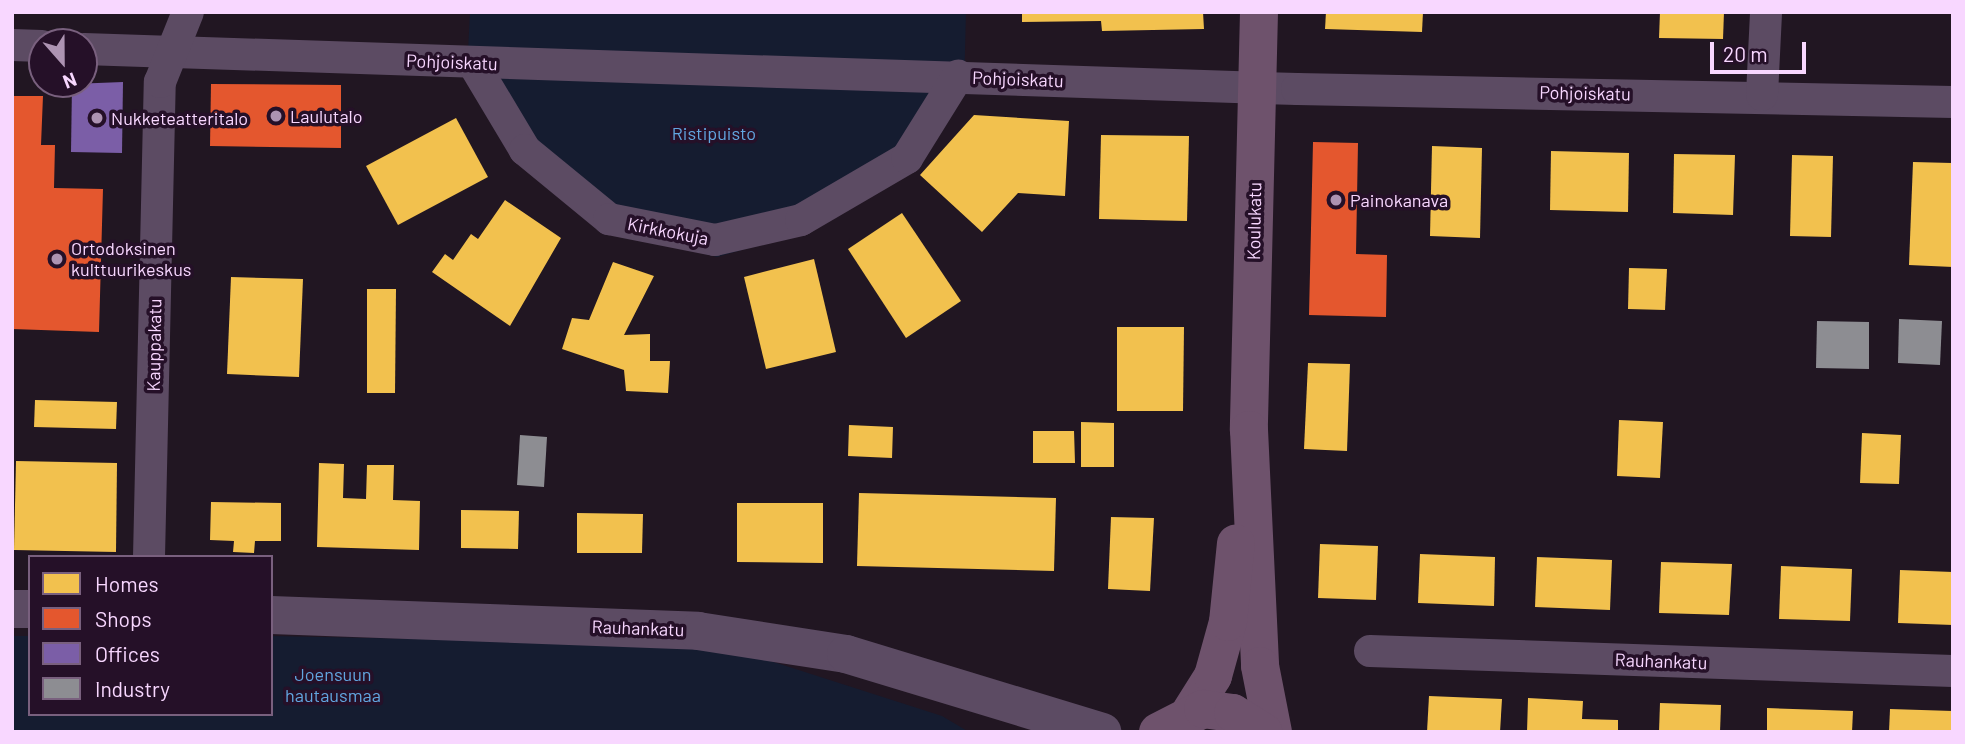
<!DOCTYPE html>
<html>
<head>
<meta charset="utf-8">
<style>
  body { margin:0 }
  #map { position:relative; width:1965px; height:744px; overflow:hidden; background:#211622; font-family:Barlow,sans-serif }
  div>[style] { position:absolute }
  .green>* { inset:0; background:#151c30 }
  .homes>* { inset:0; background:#f2c14e }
  .shops>* { inset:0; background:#e4572e }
  .offices>* { inset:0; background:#7b5ea7 }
  .industry>* { inset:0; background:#8d8d92 }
  .minor>* { height:32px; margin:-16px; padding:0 16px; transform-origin:16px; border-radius:16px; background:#5c4b63 }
  .tertiary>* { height:38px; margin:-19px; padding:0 19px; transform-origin:19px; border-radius:19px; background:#5c4b63 }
  .primary>* { height:38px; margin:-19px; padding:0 19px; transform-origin:19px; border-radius:19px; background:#6e526c }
  .dots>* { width:19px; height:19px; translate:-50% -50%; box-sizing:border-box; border:4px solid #251028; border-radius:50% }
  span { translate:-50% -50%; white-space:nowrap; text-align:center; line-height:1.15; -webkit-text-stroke:7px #251028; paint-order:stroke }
  .street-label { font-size:18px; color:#f8d7ff }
  .poi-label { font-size:18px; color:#f8d7ff }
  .left { translate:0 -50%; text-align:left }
  .park-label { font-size:18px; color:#62a6e0 }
  .frame { position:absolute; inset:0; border:14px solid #f8d7ff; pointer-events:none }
  .legend { position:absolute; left:28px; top:555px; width:245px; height:161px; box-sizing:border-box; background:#251028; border:2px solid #79607e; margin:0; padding:9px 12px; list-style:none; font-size:21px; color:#f8d7ff }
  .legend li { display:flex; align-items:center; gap:14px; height:35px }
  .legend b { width:35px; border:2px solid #79607e }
  .north { position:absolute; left:28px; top:28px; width:70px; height:70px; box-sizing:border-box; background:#251028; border:2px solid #79607e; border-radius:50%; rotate:159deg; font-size:19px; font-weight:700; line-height:28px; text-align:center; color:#f8d7ff }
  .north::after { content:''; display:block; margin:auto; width:24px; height:32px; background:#ad93b2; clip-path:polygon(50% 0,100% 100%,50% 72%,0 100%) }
  .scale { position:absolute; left:1710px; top:42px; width:96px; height:32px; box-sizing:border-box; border:4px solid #f8d7ff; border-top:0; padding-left:9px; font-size:21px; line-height:24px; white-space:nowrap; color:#f8d7ff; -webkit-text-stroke:5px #251028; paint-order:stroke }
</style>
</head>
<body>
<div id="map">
  <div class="green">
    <div style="clip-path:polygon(470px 12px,966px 12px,964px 89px,806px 232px,717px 257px,609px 229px,467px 71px)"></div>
    <div style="clip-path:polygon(12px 636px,30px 636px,30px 714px,271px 714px,271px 636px,721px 645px,942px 716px,969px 732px,12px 732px)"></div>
  </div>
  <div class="homes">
    <div style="clip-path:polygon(1022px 12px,1203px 12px,1204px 29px,1102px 31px,1101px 21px,1022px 22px)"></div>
    <div style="clip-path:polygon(1326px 12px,1423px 12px,1422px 32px,1325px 29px)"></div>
    <div style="clip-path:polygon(1660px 12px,1724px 12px,1723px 39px,1659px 38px)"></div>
    <div style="clip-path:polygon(974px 115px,1069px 121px,1065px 196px,1018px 193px,982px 232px,920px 175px)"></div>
    <div style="clip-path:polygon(456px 118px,488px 177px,398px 225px,366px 166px)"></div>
    <div style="clip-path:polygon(1101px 135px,1189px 136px,1187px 221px,1099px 219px)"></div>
    <div style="clip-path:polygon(1432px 146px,1482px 148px,1480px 238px,1430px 236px)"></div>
    <div style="clip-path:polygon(1551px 151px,1629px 153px,1628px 212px,1550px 210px)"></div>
    <div style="clip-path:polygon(1674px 154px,1735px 155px,1733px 215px,1673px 213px)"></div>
    <div style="clip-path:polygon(1792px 155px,1833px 156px,1831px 237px,1790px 236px)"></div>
    <div style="clip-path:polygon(1913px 162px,1952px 163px,1953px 267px,1909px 265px)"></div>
    <div style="clip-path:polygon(505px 200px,561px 238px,510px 326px,432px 272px,445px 254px,453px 260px,471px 234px,478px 239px)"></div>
    <div style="clip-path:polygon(902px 213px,961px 301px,906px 338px,848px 249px)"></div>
    <div style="clip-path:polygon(814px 259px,836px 352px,766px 369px,744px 277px)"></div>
    <div style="clip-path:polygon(613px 262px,654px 276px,624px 335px,650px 334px,650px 361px,670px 361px,668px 393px,626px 391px,624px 370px,562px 349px,572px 318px,589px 320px)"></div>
    <div style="clip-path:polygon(1629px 268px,1667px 269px,1665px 310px,1628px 309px)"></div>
    <div style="clip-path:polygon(231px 277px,303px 279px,299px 377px,227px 374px)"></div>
    <div style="clip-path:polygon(367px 289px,396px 289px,395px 393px,367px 393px)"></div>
    <div style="clip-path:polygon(1117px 327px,1184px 327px,1183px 411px,1117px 411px)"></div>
    <div style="clip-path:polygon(1308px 363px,1350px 364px,1347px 451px,1304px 449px)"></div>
    <div style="clip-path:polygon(35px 400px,117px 402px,116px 429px,34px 427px)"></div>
    <div style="clip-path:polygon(1619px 420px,1663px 422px,1660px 478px,1617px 476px)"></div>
    <div style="clip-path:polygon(1081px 422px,1114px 423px,1114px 467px,1081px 467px)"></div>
    <div style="clip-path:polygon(849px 425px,893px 427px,892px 458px,848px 456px)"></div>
    <div style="clip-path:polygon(1033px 431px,1074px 431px,1075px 463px,1033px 463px)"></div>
    <div style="clip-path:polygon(1862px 433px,1901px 435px,1899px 484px,1860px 483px)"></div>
    <div style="clip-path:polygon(16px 461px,117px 463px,116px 552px,14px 550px)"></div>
    <div style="clip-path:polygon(319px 463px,344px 464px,343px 498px,366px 499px,367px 465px,394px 465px,393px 500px,420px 501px,419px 550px,317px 547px)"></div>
    <div style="clip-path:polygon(859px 493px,1056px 498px,1054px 571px,857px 566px)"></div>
    <div style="clip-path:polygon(211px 502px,281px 503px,281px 541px,255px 541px,254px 553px,233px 552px,234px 541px,210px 540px)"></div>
    <div style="clip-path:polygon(737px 503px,823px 503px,823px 563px,737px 562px)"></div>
    <div style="clip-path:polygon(461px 510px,519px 511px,518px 549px,461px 548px)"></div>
    <div style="clip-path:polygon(577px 513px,643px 514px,642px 553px,577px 553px)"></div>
    <div style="clip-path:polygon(1111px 517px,1154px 518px,1150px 591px,1108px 589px)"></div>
    <div style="clip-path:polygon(1320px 544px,1378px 546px,1376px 600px,1318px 598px)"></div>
    <div style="clip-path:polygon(1420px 554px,1495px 557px,1494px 606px,1418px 603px)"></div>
    <div style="clip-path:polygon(1537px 557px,1612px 560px,1610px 610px,1535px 607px)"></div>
    <div style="clip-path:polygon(1661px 562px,1732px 564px,1729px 615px,1659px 613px)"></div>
    <div style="clip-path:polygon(1781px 566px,1852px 569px,1850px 621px,1779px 619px)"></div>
    <div style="clip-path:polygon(1900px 570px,1953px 572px,1953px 625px,1898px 623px)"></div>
    <div style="clip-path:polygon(1429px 696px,1502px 699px,1500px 732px,1427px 732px)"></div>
    <div style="clip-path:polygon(1528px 698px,1583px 701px,1582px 719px,1618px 720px,1618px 732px,1527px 732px)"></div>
    <div style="clip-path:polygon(1660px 703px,1721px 705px,1720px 732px,1659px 732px)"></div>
    <div style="clip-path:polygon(1767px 708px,1853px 711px,1852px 732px,1767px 732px)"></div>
    <div style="clip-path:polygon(1890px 709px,1953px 711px,1953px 732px,1889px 732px)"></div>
  </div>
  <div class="shops">
    <div style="clip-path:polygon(211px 84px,341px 85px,341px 148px,210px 146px)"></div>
    <div style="clip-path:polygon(12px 96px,43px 96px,41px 145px,55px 145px,54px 188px,103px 189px,99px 332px,12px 329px)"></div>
    <div style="clip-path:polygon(1313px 142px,1358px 143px,1356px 254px,1387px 255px,1386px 317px,1309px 315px)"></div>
  </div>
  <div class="offices">
    <div style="clip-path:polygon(123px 82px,122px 153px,71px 152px,72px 84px)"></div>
  </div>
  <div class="industry">
    <div style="clip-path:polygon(1899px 319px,1942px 321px,1940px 365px,1898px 363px)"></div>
    <div style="clip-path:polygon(1817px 321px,1869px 322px,1869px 369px,1816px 368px)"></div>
    <div style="clip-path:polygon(520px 435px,547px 437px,544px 487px,517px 485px)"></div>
  </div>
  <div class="minor">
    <div style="left:12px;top:45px;width:30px;rotate:2deg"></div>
    <div style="left:84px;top:49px;width:1214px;rotate:1.89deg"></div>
    <div style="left:1297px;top:89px;width:656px;rotate:1.14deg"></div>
    <div style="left:473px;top:63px;width:101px;rotate:59.1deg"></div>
    <div style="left:525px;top:150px;width:109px;rotate:39.4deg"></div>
    <div style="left:609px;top:219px;width:108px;rotate:11.2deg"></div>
    <div style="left:715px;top:240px;width:88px;rotate:-13.1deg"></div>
    <div style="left:801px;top:220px;width:123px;rotate:-30.3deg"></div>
    <div style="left:907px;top:158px;width:97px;rotate:-58.1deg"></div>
    <div style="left:1762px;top:95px;width:83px;rotate:-87.2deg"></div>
    <div style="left:149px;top:557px;width:475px;rotate:-88.7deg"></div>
    <div style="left:160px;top:82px;width:75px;rotate:-68.2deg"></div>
    <div style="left:1370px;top:651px;width:583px;rotate:1.96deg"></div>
  </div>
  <div class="tertiary">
    <div style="left:12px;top:609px;width:18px"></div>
    <div style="left:271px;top:615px;width:427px;rotate:2.1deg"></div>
    <div style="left:698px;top:631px;width:150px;rotate:8.8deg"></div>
    <div style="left:846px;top:654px;width:268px;rotate:16.9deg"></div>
  </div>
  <div class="primary">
    <div style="left:1259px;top:12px;width:418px;rotate:91.4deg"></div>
    <div style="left:1249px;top:430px;width:236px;rotate:87.3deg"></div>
    <div style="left:1260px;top:666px;width:67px;rotate:78.9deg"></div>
    <div style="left:1191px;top:711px;width:41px;rotate:-57.8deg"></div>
    <div style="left:1213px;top:676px;width:56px;rotate:-74.5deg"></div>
    <div style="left:1228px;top:622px;width:79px;rotate:-84.2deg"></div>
    <div style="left:1158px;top:732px;width:51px;rotate:-27.1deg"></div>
    <div style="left:1203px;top:709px;width:30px;rotate:8deg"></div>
    <div style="left:1233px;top:713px;width:36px;rotate:32deg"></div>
  </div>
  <div class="dots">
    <div style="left:276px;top:116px;background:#ad93b2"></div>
    <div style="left:97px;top:118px;background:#ad93b2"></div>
    <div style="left:1336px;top:200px;background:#ad93b2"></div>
    <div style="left:57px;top:259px;background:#ad93b2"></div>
  </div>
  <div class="street-label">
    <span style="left:452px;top:62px;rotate:2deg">Pohjoiskatu</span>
    <span style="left:1018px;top:79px;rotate:2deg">Pohjoiskatu</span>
    <span style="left:1585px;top:93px;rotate:1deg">Pohjoiskatu</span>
    <span style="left:1254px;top:221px;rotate:-89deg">Koulukatu</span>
    <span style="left:668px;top:231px;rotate:11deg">Kirkkokuja</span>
    <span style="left:154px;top:345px;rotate:-89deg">Kauppakatu</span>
    <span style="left:638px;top:628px;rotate:2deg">Rauhankatu</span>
    <span style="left:1661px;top:661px;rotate:2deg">Rauhankatu</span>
  </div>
  <div class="poi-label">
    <span class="left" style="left:290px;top:116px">Laulutalo</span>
    <span class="left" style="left:111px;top:118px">Nukketeatteritalo</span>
    <span class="left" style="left:1350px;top:200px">Painokanava</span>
    <span class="left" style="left:71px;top:259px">Ortodoksinen<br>kulttuurikeskus</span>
  </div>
  <div class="park-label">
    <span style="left:714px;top:133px">Ristipuisto</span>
    <span style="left:333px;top:685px">Joensuun<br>hautausmaa</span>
  </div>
  <div class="frame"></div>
  <ul class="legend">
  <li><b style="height:19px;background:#f2c14e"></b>Homes</li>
  <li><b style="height:19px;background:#e4572e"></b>Shops</li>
  <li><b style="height:19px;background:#7b5ea7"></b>Offices</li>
  <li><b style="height:19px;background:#8d8d92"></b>Industry</li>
  </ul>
  <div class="north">N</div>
  <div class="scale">20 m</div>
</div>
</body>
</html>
